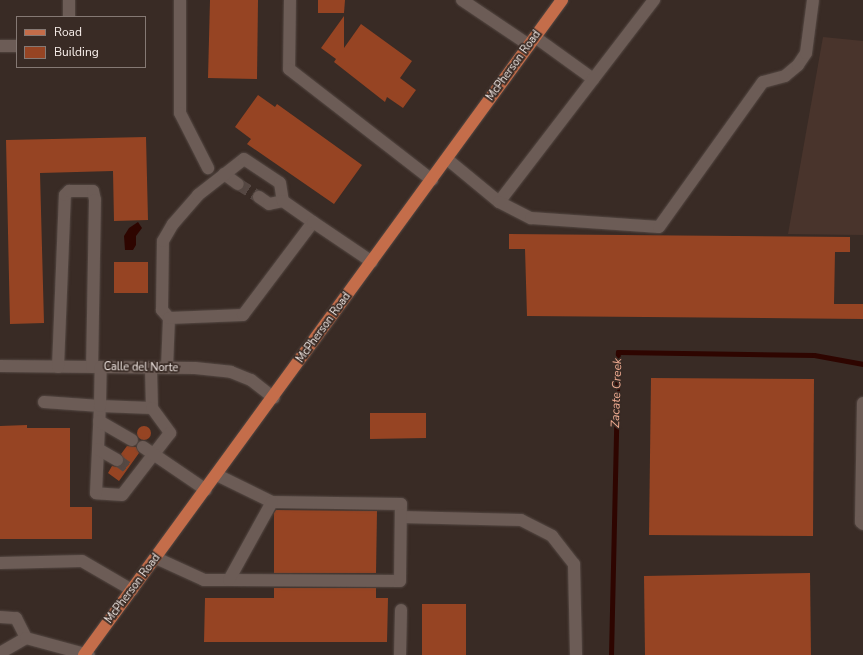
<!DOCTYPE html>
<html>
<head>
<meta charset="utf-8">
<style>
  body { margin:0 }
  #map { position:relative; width:863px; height:655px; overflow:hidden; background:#392b25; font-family:"Nunito Sans",sans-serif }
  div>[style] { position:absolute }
  .built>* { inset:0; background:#49342c }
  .water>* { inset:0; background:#2e0500 }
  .stream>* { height:5px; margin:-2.5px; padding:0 2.5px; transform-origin:2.5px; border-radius:2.5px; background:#2e0500 }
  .building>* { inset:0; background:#964423 }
  .round { border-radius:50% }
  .minor-tunnel>* { height:12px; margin-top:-6px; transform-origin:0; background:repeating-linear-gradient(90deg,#564843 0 12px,transparent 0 18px) }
  .roads { filter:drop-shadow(0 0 1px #544843) drop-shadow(0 0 1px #544843) }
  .minor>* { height:12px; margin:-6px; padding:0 6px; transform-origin:6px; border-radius:6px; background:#6c5c56 }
  .major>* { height:12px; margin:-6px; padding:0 6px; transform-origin:6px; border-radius:6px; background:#c46d4a }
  span { translate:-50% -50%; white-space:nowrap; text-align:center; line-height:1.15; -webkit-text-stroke:3.5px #392b25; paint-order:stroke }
  .street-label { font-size:11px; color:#f8efeb }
  .water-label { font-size:12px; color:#f1ac92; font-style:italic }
  .legend { position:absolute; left:16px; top:16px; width:130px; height:52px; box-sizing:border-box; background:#392b25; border:1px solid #857974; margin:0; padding:5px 7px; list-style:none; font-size:12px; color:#f8efeb }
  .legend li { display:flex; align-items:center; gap:8px; height:20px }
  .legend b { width:20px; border:1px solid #857974 }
</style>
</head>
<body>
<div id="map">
  <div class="built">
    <div style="clip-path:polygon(823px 37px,863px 41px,863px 235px,788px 234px)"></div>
  </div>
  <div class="water">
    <div style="clip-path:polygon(138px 222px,142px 228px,136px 236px,136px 245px,133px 250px,125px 250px,124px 236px,129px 228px)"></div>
  </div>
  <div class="stream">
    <div style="left:611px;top:655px;width:303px;rotate:-88.7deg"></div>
    <div style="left:618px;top:352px;width:196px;rotate:0.9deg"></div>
    <div style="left:814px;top:355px;width:50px;rotate:10.4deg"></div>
  </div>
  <div class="building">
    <div style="clip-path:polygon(210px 0,258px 0,257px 79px,208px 78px)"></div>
    <div style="clip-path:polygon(318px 0,345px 0,344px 13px,318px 13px)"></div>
    <div style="clip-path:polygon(344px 16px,344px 48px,361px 24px,412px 61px,400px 78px,416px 90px,403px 108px,387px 97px,385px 102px,334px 62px,336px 59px,321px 48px)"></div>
    <div style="clip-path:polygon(258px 95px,275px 107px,277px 104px,362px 165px,334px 204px,247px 144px,251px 139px,235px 127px)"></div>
    <div style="clip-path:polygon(146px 137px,148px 220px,114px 221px,113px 171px,40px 173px,44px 323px,10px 324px,6px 140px)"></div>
    <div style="clip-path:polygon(509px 234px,850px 237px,850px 252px,835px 252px,834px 304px,863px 304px,863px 319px,527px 316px,525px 249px,509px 249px)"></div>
    <div style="clip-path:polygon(114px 262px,148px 262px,148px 293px,114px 293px)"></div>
    <div style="clip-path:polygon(651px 378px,814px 379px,813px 536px,649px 535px)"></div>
    <div style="clip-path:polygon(370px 413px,426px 413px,426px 438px,370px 439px)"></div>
    <div style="clip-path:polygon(27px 425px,27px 428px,70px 428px,70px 507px,92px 507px,92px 539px,0 539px,0 426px)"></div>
    <div class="round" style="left:137px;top:426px;width:14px;height:14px"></div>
    <div style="clip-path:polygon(127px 446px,136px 447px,139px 453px,119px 481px,108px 473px,112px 466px,117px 467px,123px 464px,124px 460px,121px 454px)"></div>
    <div style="clip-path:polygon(276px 510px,377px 511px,376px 573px,274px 573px,274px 513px)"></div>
    <div style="clip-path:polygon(810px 573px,811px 655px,645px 655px,644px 576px)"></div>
    <div style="clip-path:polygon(274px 588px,376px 588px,376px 598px,388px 598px,387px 642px,204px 642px,205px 598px,274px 598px)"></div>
    <div style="clip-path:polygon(422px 604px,466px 604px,466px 655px,422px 655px)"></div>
  </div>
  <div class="minor-tunnel">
    <div style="left:238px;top:184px;width:25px;rotate:32deg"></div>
    <div style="left:117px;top:460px;width:14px;rotate:36deg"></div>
  </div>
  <div class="roads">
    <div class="minor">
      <div style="left:180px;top:0;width:113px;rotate:90deg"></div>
      <div style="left:180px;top:113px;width:62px;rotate:63deg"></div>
      <div style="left:290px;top:0;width:69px;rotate:90.8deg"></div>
      <div style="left:289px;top:69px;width:181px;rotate:37.8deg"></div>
      <div style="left:462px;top:0;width:81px;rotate:33.9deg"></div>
      <div style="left:69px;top:17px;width:17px;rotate:-90deg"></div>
      <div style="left:535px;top:37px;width:72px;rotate:35.9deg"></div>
      <div style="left:0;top:46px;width:17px"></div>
      <div style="left:447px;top:159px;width:67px;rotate:39.6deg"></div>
      <div style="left:499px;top:202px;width:255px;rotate:-52.5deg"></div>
      <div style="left:224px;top:174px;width:17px;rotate:36deg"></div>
      <div style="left:259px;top:197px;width:12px;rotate:35deg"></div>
      <div style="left:269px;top:204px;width:14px;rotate:-12deg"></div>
      <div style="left:499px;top:202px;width:36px;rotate:27deg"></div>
      <div style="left:531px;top:218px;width:128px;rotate:4deg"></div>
      <div style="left:659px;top:227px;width:178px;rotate:-54.4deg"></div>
      <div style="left:763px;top:82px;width:23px;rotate:-15deg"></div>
      <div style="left:785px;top:76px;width:17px;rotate:-40deg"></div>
      <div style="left:798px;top:65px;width:14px;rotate:-56deg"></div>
      <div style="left:806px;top:53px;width:53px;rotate:-82.5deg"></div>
      <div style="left:169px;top:318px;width:11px;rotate:-131deg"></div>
      <div style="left:162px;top:310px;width:69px;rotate:-89.2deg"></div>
      <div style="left:163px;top:241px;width:20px;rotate:-60deg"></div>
      <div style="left:173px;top:224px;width:38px;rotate:-49deg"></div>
      <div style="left:198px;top:195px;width:58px;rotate:-38deg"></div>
      <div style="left:244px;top:159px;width:43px;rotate:33.7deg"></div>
      <div style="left:280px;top:183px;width:18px;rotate:81deg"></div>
      <div style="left:283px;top:201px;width:37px;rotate:35deg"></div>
      <div style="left:0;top:366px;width:195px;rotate:0.6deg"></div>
      <div style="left:195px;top:368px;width:36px;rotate:6deg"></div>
      <div style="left:231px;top:372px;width:22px;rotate:22deg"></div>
      <div style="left:251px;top:380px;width:29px;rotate:38deg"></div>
      <div style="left:58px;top:367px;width:172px;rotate:-87.7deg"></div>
      <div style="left:65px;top:195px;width:6px;rotate:-45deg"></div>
      <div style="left:69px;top:191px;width:24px"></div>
      <div style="left:93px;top:191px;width:9px;rotate:77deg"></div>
      <div style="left:95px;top:200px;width:167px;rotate:91deg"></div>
      <div style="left:151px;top:368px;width:40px;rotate:88.6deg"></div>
      <div style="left:167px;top:368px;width:50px;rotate:-87.7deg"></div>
      <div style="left:169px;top:318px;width:74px;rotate:-2.3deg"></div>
      <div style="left:243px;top:315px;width:116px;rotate:-53deg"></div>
      <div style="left:313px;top:222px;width:71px;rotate:34.1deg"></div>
      <div style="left:44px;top:402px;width:56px;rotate:4.1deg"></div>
      <div style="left:100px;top:406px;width:52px;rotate:2.2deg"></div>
      <div style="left:152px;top:408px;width:31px;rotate:54deg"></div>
      <div style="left:170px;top:433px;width:78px;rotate:127.7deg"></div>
      <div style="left:122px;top:495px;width:26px;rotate:-176deg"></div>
      <div style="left:96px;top:493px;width:87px;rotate:-87.4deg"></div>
      <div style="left:100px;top:406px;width:39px;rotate:-89deg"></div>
      <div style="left:863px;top:403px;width:119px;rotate:91deg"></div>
      <div style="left:861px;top:522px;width:3px;rotate:45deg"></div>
      <div style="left:99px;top:421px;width:38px;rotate:30deg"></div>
      <div style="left:143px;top:447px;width:76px;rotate:34.3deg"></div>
      <div style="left:98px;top:449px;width:22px;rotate:30deg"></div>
      <div style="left:217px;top:475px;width:61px;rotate:26.1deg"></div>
      <div style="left:401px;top:517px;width:120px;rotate:1.4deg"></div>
      <div style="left:521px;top:520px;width:35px;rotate:27deg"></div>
      <div style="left:552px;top:536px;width:36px;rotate:52deg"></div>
      <div style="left:574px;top:564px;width:91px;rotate:88.7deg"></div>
      <div style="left:156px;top:558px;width:53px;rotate:24.6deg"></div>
      <div style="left:204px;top:580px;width:25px"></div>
      <div style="left:229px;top:580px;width:171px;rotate:0.3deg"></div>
      <div style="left:400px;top:581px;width:77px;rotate:-89.3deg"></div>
      <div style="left:401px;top:504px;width:129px;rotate:-179.1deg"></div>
      <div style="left:272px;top:502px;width:89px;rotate:118.9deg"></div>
      <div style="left:0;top:563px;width:82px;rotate:-1.4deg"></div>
      <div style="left:82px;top:561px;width:58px;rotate:30.1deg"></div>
      <div style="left:0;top:617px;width:16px;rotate:4deg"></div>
      <div style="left:16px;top:618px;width:22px;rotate:63deg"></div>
      <div style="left:0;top:653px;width:30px;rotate:-30deg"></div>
      <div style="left:26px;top:638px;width:65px;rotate:15.1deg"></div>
      <div style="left:400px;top:655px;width:45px;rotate:-88.7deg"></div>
    </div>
    <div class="major">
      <div style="left:84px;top:655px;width:811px;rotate:-53.88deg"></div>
    </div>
  </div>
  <div class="street-label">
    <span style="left:514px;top:66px;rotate:-54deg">McPherson Road</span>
    <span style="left:324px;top:328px;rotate:-54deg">McPherson Road</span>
    <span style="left:141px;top:368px;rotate:1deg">Calle del Norte</span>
    <span style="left:133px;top:589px;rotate:-53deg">McPherson Road</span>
  </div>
  <div class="water-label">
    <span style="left:617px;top:393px;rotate:-88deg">Zacate Creek</span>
  </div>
  <ul class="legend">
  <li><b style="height:5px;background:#c46d4a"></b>Road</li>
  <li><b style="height:11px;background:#964423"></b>Building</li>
  </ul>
</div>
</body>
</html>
